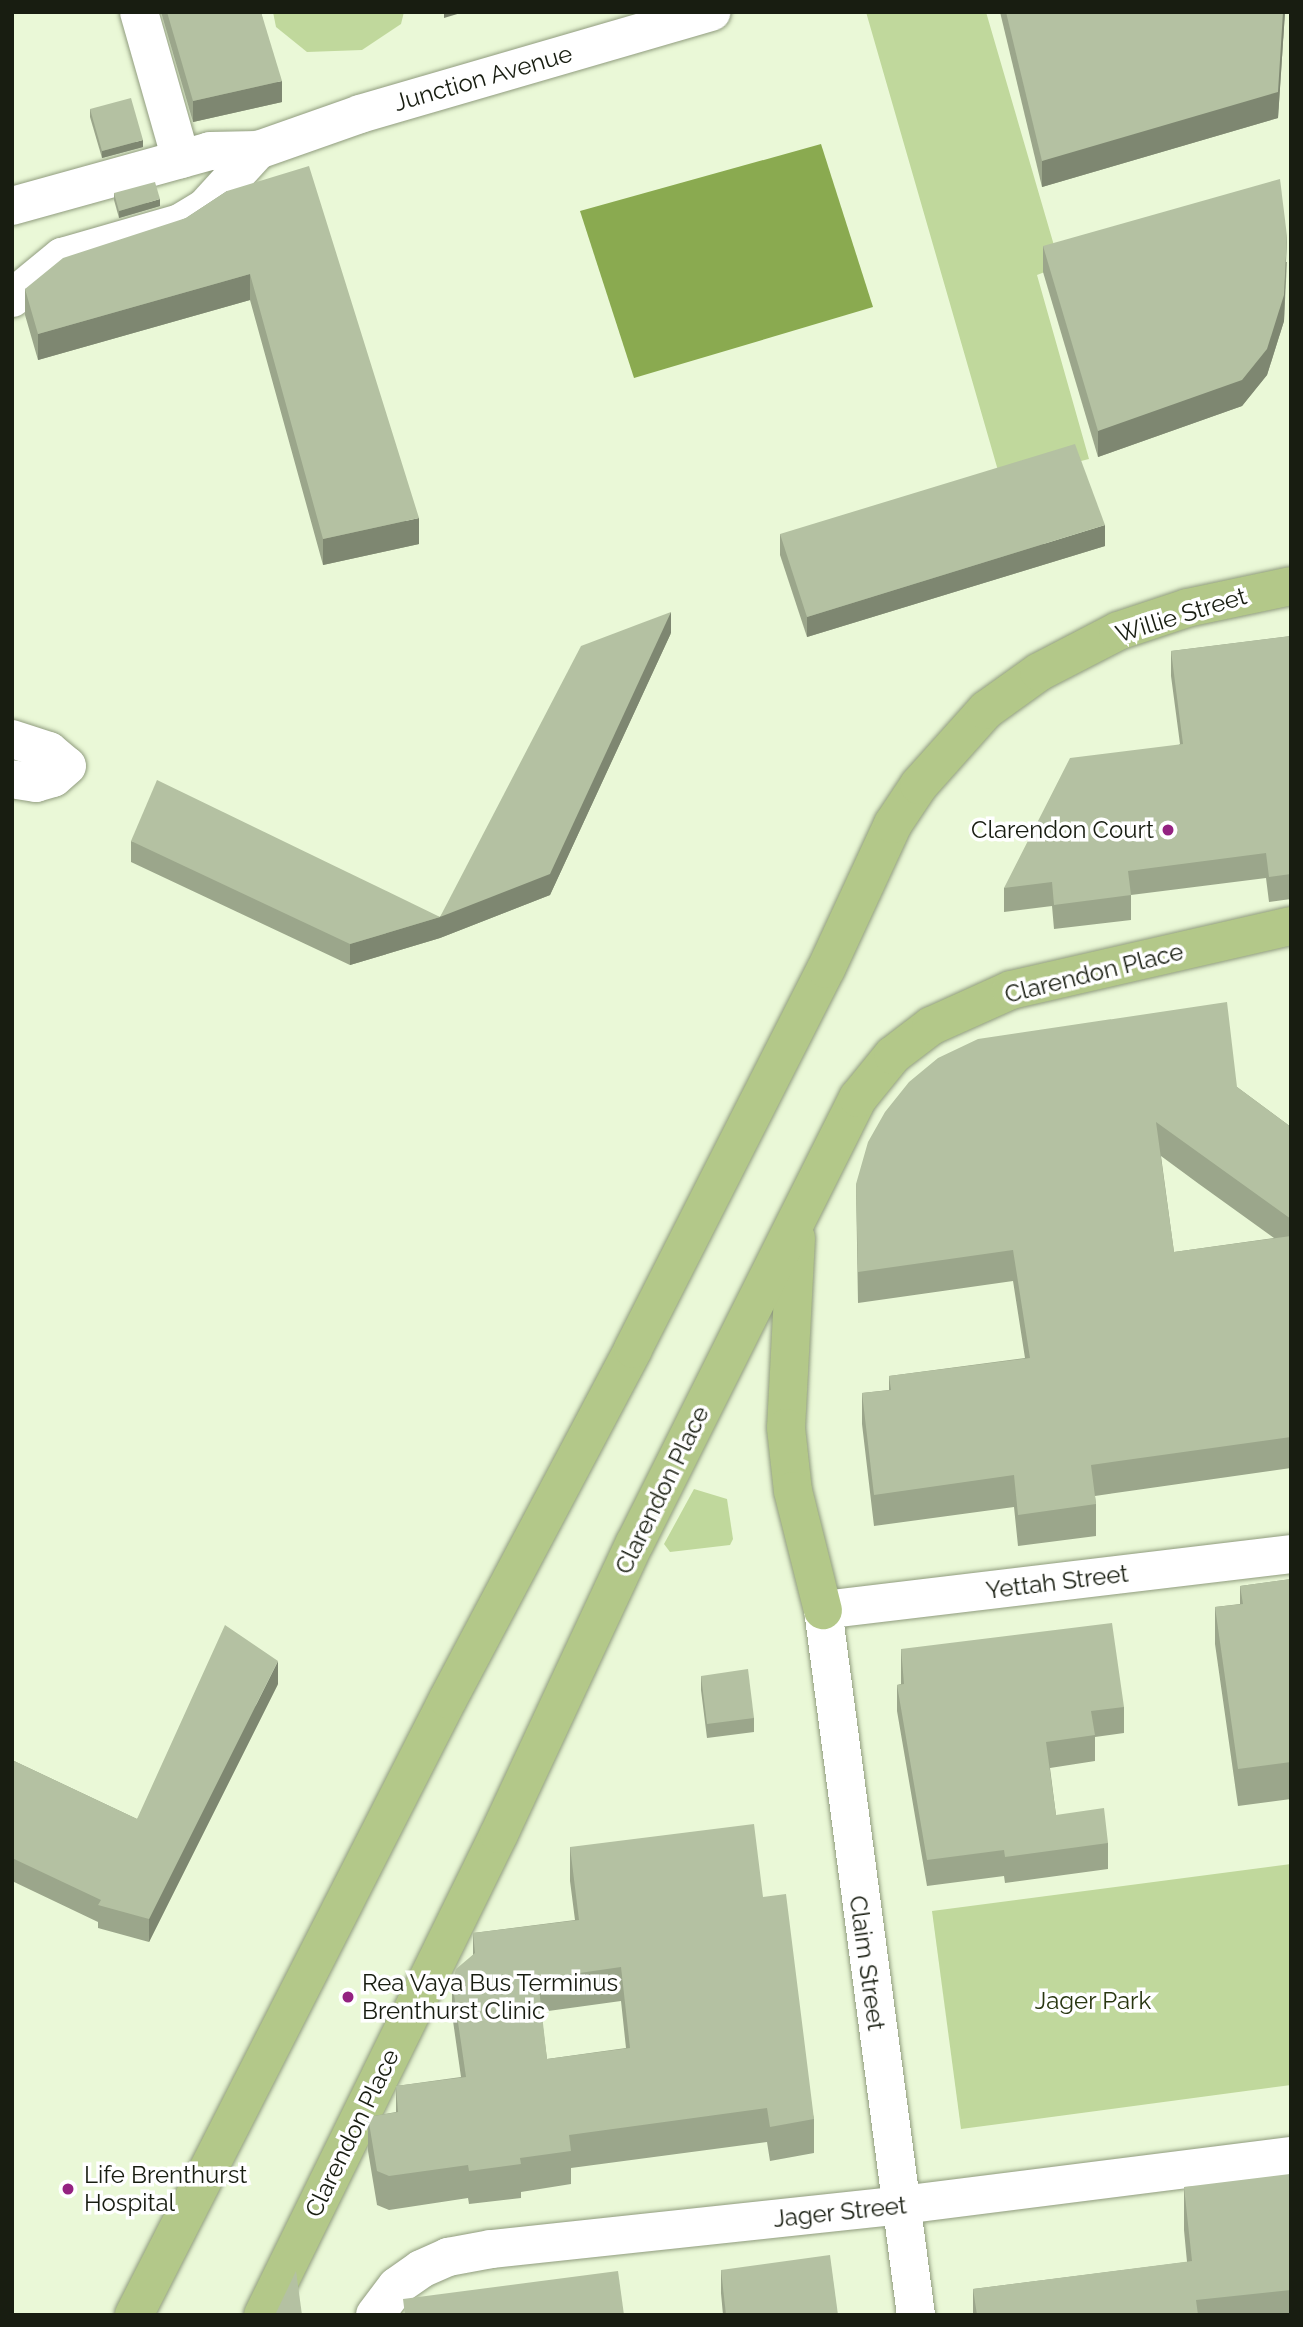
<!DOCTYPE html>
<html>
<head>
<meta charset="utf-8">
<style>
  body { margin:0 }
  #map { position:relative; width:1303px; height:2327px; overflow:hidden; background:#eaf8d7; font-family:Raleway,sans-serif }
  div>[style] { position:absolute }
  .green>* { inset:0; background:#c0d89c }
  .water>* { inset:0; background:#8aaa50 }
  .roads { filter:drop-shadow(0 0 2px #909c7e) drop-shadow(0 0 2px #909c7e) }
  .minor>* { height:38px; margin:-19px; padding:0 19px; transform-origin:19px; border-radius:19px; background:#fff }
  .major>* { height:38px; margin:-19px; padding:0 19px; transform-origin:19px; border-radius:19px; background:#b3c889 }
  .wall>* { inset:0; background:#9ba68b }
  .shaded-wall>* { inset:0; background:#7e8771 }
  .building>* { inset:0; background:#b4c1a2 }
  .dots>* { width:19px; height:19px; translate:-50% -50%; box-sizing:border-box; border:4px solid #fff; border-radius:50% }
  span { translate:-50% -50%; white-space:nowrap; text-align:center; line-height:1.15; -webkit-text-stroke:7px #fff; paint-order:stroke }
  .street-label { font-size:24px; color:#181d11 }
  .poi-label { font-size:24px; color:#181d11 }
  .right { translate:-100% -50%; text-align:right }
  .left { translate:0 -50%; text-align:left }
  .park-label { font-size:24px; color:#293711 }
  .frame { position:absolute; inset:0; border:14px solid #181d11; pointer-events:none }
</style>
</head>
<body>
<div id="map">
  <div class="green">
    <div style="clip-path:polygon(273px 12px,404px 12px,401px 24px,362px 50px,307px 52px,276px 27px)"></div>
    <div style="clip-path:polygon(866px 12px,986px 12px,1060px 266px,1037px 275px,1089px 459px,1001px 481px)"></div>
    <div style="clip-path:polygon(694px 1489px,727px 1499px,733px 1539px,730px 1545px,670px 1552px,664px 1544px)"></div>
    <div style="clip-path:polygon(1291px 1864px,1291px 2085px,961px 2129px,932px 1911px)"></div>
  </div>
  <div class="water">
    <div style="clip-path:polygon(821px 144px,873px 307px,634px 378px,580px 211px)"></div>
  </div>
  <div class="roads">
    <div class="minor">
      <div style="left:139px;top:12px;width:153px;rotate:74.1deg"></div>
      <div style="left:12px;top:206px;width:205px;rotate:-15.5deg"></div>
      <div style="left:210px;top:151px;width:48px;rotate:-1.2deg"></div>
      <div style="left:258px;top:150px;width:108px;rotate:-19.4deg"></div>
      <div style="left:360px;top:114px;width:366px;rotate:-16.2deg"></div>
      <div style="left:12px;top:298px;width:65px;rotate:-39.4deg"></div>
      <div style="left:62px;top:257px;width:123px;rotate:-16.1deg"></div>
      <div style="left:180px;top:223px;width:29px;rotate:-31deg"></div>
      <div style="left:205px;top:208px;width:79px;rotate:-47.6deg"></div>
      <div style="left:12px;top:739px;width:39px;rotate:18deg"></div>
      <div style="left:49px;top:751px;width:23px;rotate:40deg"></div>
      <div style="left:67px;top:766px;width:18px;rotate:139deg"></div>
      <div style="left:53px;top:778px;width:18px;rotate:164deg"></div>
      <div style="left:36px;top:783px;width:24px;rotate:-171deg"></div>
      <div style="left:375px;top:2315px;width:36px;rotate:-53deg"></div>
      <div style="left:397px;top:2286px;width:29px;rotate:-35deg"></div>
      <div style="left:421px;top:2269px;width:30px;rotate:-24deg"></div>
      <div style="left:448px;top:2257px;width:44px;rotate:-10.5deg"></div>
      <div style="left:491px;top:2249px;width:413px;rotate:-6.1deg"></div>
      <div style="left:902px;top:2205px;width:392px;rotate:-7.2deg"></div>
      <div style="left:916px;top:2315px;width:711px;rotate:-97.51deg"></div>
      <div style="left:823px;top:1610px;width:471px;rotate:-6.8deg"></div>
    </div>
    <div class="major">
      <div style="left:796px;top:1238px;width:190px;rotate:93deg"></div>
      <div style="left:786px;top:1428px;width:63px;rotate:83.7deg"></div>
      <div style="left:793px;top:1491px;width:123px;rotate:75.9deg"></div>
      <div style="left:134px;top:2315px;width:691px;rotate:-62.99deg"></div>
      <div style="left:448px;top:1699px;width:396px;rotate:-62.1deg"></div>
      <div style="left:633px;top:1349px;width:426px;rotate:-63.1deg"></div>
      <div style="left:826px;top:969px;width:160px;rotate:-65.2deg"></div>
      <div style="left:893px;top:824px;width:47px;rotate:-56.3deg"></div>
      <div style="left:919px;top:785px;width:101px;rotate:-48.2deg"></div>
      <div style="left:986px;top:710px;width:65px;rotate:-35.6deg"></div>
      <div style="left:1039px;top:672px;width:89px;rotate:-27.4deg"></div>
      <div style="left:1118px;top:631px;width:73px;rotate:-18.4deg"></div>
      <div style="left:1187px;top:608px;width:106px;rotate:-11.9deg"></div>
      <div style="left:263px;top:2315px;width:536px;rotate:-63.87deg"></div>
      <div style="left:499px;top:1834px;width:321px;rotate:-65deg"></div>
      <div style="left:635px;top:1543px;width:498px;rotate:-63.4deg"></div>
      <div style="left:858px;top:1098px;width:55px;rotate:-50.9deg"></div>
      <div style="left:893px;top:1055px;width:48px;rotate:-37.3deg"></div>
      <div style="left:931px;top:1026px;width:88px;rotate:-24.2deg"></div>
      <div style="left:1011px;top:990px;width:287px;rotate:-12.9deg"></div>
    </div>
  </div>
  <div class="wall">
    <div style="clip-path:polygon(161px 12px,261px 12px,282px 102px,193px 122px)"></div>
    <div style="clip-path:polygon(1000px 12px,1285px 12px,1278px 118px,1042px 187px)"></div>
    <div style="clip-path:polygon(90px 109px,143px 147px,102px 158px,90px 117px)"></div>
    <div style="clip-path:polygon(227px 191px,419px 544px,323px 565px,250px 300px,38px 360px,25px 315px,25px 289px,186px 218px)"></div>
    <div style="clip-path:polygon(114px 193px,160px 206px,119px 218px,114px 200px)"></div>
    <div style="clip-path:polygon(1043px 246px,1287px 262px,1284px 321px,1267px 375px,1242px 406px,1098px 457px,1043px 272px)"></div>
    <div style="clip-path:polygon(780px 534px,1105px 546px,807px 637px,780px 555px)"></div>
    <div style="clip-path:polygon(671px 633px,550px 895px,440px 938px,350px 965px,131px 862px,131px 841px,440px 917px)"></div>
    <div style="clip-path:polygon(1291px 636px,1291px 899px,1269px 902px,1266px 878px,1131px 895px,1131px 920px,1054px 929px,1052px 906px,1004px 912px,1004px 888px,1180px 744px,1171px 676px,1171px 651px)"></div>
    <div style="clip-path:polygon(evenodd,1237px 1087px,1291px 1127px,1291px 1468px,1095px 1496px,1096px 1504px,1096px 1536px,1018px 1546px,1014px 1507px,874px 1526px,862px 1424px,862px 1393px,889px 1390px,889px 1376px,1025px 1358px,1013px 1281px,858px 1303px,856px 1184px,1237px 1087px,1161px 1156px,1199px 1184px,1274px 1238px,1174px 1252px,1161px 1156px)"></div>
    <div style="clip-path:polygon(1291px 1579px,1291px 1799px,1238px 1806px,1215px 1644px,1215px 1607px,1240px 1604px,1240px 1586px)"></div>
    <div style="clip-path:polygon(901px 1649px,1124px 1707px,1124px 1733px,1095px 1737px,1095px 1761px,1050px 1768px,1056px 1815px,1108px 1843px,1108px 1869px,1005px 1883px,1004px 1876px,927px 1886px,897px 1711px,897px 1685px,901px 1684px)"></div>
    <div style="clip-path:polygon(701px 1676px,754px 1718px,754px 1732px,707px 1738px,701px 1690px)"></div>
    <div style="clip-path:polygon(278px 1684px,149px 1942px,98px 1928px,98px 1922px,12px 1881px,12px 1760px,137px 1819px)"></div>
    <div style="clip-path:polygon(evenodd,570px 1847px,763px 1897px,814px 2119px,814px 2153px,770px 2161px,767px 2142px,571px 2168px,571px 2184px,521px 2192px,521px 2198px,469px 2204px,468px 2198px,389px 2210px,377px 2205px,368px 2151px,368px 2117px,396px 2112px,396px 2086px,461px 2077px,452px 2014px,452px 1981px,473px 1955px,473px 1933px,575px 1920px,570px 1881px,570px 1847px,621px 2001px,626px 2048px,547px 2059px,541px 2012px,621px 2001px)"></div>
    <div style="clip-path:polygon(1291px 2183px,1291px 2315px,973px 2315px,973px 2289px,1187px 2262px,1184px 2230px,1184px 2187px)"></div>
    <div style="clip-path:polygon(721px 2270px,838px 2315px,723px 2315px,721px 2293px)"></div>
  </div>
  <div class="shaded-wall">
    <div style="clip-path:polygon(444px 12px,464px 12px,444px 18px)"></div>
    <div style="clip-path:polygon(1283px 12px,1285px 12px,1278px 118px,1042px 187px,1042px 161px)"></div>
    <div style="clip-path:polygon(282px 81px,282px 102px,193px 122px,193px 101px)"></div>
    <div style="clip-path:polygon(143px 140px,143px 147px,102px 158px,102px 151px)"></div>
    <div style="clip-path:polygon(160px 199px,160px 206px,119px 218px,119px 211px)"></div>
    <div style="clip-path:polygon(1287px 236px,1284px 321px,1267px 375px,1242px 406px,1098px 457px,1098px 431px)"></div>
    <div style="clip-path:polygon(250px 274px,250px 300px,38px 360px,38px 334px)"></div>
    <div style="clip-path:polygon(419px 518px,419px 544px,323px 565px,323px 539px)"></div>
    <div style="clip-path:polygon(1105px 525px,1105px 546px,807px 637px,807px 617px)"></div>
    <div style="clip-path:polygon(671px 612px,671px 633px,550px 895px,440px 938px,350px 965px,350px 944px,440px 917px)"></div>
    <div style="clip-path:polygon(278px 1661px,278px 1684px,149px 1942px,149px 1919px)"></div>
  </div>
  <div class="building">
    <div style="clip-path:polygon(167px 12px,261px 12px,282px 81px,193px 101px)"></div>
    <div style="clip-path:polygon(1006px 12px,1283px 12px,1278px 92px,1042px 161px)"></div>
    <div style="clip-path:polygon(131px 98px,143px 140px,102px 151px,90px 109px)"></div>
    <div style="clip-path:polygon(309px 166px,419px 518px,323px 539px,250px 274px,38px 334px,25px 289px,63px 258px,186px 218px,227px 191px)"></div>
    <div style="clip-path:polygon(1280px 179px,1287px 236px,1284px 295px,1267px 349px,1242px 380px,1098px 431px,1043px 246px)"></div>
    <div style="clip-path:polygon(155px 182px,160px 199px,119px 211px,114px 193px)"></div>
    <div style="clip-path:polygon(1075px 444px,1105px 525px,807px 617px,780px 534px)"></div>
    <div style="clip-path:polygon(671px 612px,550px 874px,440px 917px,581px 646px)"></div>
    <div style="clip-path:polygon(1291px 636px,1291px 874px,1269px 877px,1266px 853px,1128px 871px,1131px 895px,1054px 905px,1052px 882px,1004px 888px,1070px 758px,1183px 744px,1171px 651px)"></div>
    <div style="clip-path:polygon(157px 780px,440px 917px,350px 944px,131px 841px)"></div>
    <div style="clip-path:polygon(1227px 1002px,1237px 1087px,1291px 1127px,1291px 1219px,1156px 1122px,1174px 1252px,1291px 1236px,1291px 1437px,1091px 1465px,1096px 1504px,1018px 1515px,1014px 1475px,874px 1495px,862px 1393px,891px 1390px,889px 1376px,1030px 1358px,1013px 1250px,858px 1272px,856px 1184px,868px 1142px,885px 1112px,909px 1082px,938px 1058px,978px 1039px)"></div>
    <div style="clip-path:polygon(1291px 1579px,1291px 1762px,1238px 1769px,1215px 1607px,1243px 1604px,1240px 1586px)"></div>
    <div style="clip-path:polygon(1112px 1623px,1124px 1707px,1091px 1711px,1095px 1735px,1046px 1742px,1056px 1815px,1104px 1808px,1108px 1843px,1005px 1857px,1004px 1850px,927px 1860px,897px 1685px,904px 1684px,901px 1649px)"></div>
    <div style="clip-path:polygon(225px 1625px,278px 1661px,149px 1919px,98px 1905px,101px 1900px,12px 1858px,12px 1760px,137px 1819px)"></div>
    <div style="clip-path:polygon(748px 1669px,754px 1718px,707px 1724px,701px 1676px)"></div>
    <div style="clip-path:polygon(evenodd,754px 1824px,763px 1897px,786px 1894px,814px 2119px,770px 2127px,767px 2108px,569px 2135px,571px 2151px,520px 2158px,521px 2164px,469px 2171px,468px 2165px,389px 2176px,377px 2171px,368px 2117px,398px 2112px,396px 2086px,466px 2077px,452px 1981px,456px 1969px,475px 1953px,473px 1933px,579px 1920px,570px 1847px,754px 1824px,621px 1967px,630px 2048px,547px 2059px,538px 1979px,621px 1967px)"></div>
    <div style="clip-path:polygon(1290px 2174px,1291px 2183px,1291px 2290px,1196px 2300px,1198px 2315px,977px 2315px,973px 2289px,1192px 2261px,1184px 2187px)"></div>
    <div style="clip-path:polygon(830px 2255px,838px 2315px,726px 2315px,721px 2270px)"></div>
    <div style="clip-path:polygon(296px 2271px,302px 2315px,275px 2315px)"></div>
    <div style="clip-path:polygon(618px 2271px,624px 2315px,405px 2315px,403px 2299px)"></div>
  </div>
  <div class="dots">
    <div style="left:1168px;top:830px;background:#942281"></div>
    <div style="left:348px;top:1997px;background:#942281"></div>
    <div style="left:68px;top:2189px;background:#942281"></div>
  </div>
  <div class="street-label">
    <span style="left:483px;top:78px;rotate:-16deg">Junction Avenue</span>
    <span style="left:1181px;top:615px;rotate:-17deg">Willie Street</span>
    <span style="left:1094px;top:973px;rotate:-14deg">Clarendon Place</span>
    <span style="left:662px;top:1490px;rotate:-64deg">Clarendon Place</span>
    <span style="left:1057px;top:1582px;rotate:-7deg">Yettah Street</span>
    <span style="left:867px;top:1963px;rotate:82deg">Claim Street</span>
    <span style="left:352px;top:2133px;rotate:-64deg">Clarendon Place</span>
    <span style="left:840px;top:2212px;rotate:-6deg">Jager Street</span>
  </div>
  <div class="poi-label">
    <span class="right" style="left:1154px;top:830px">Clarendon Court</span>
    <span class="left" style="left:362px;top:1997px">Rea Vaya Bus Terminus<br>Brenthurst Clinic</span>
    <span class="left" style="left:84px;top:2189px">Life Brenthurst<br>Hospital</span>
  </div>
  <div class="park-label">
    <span style="left:1093px;top:2001px">Jager Park</span>
  </div>
  <div class="frame"></div>
</div>
</body>
</html>
